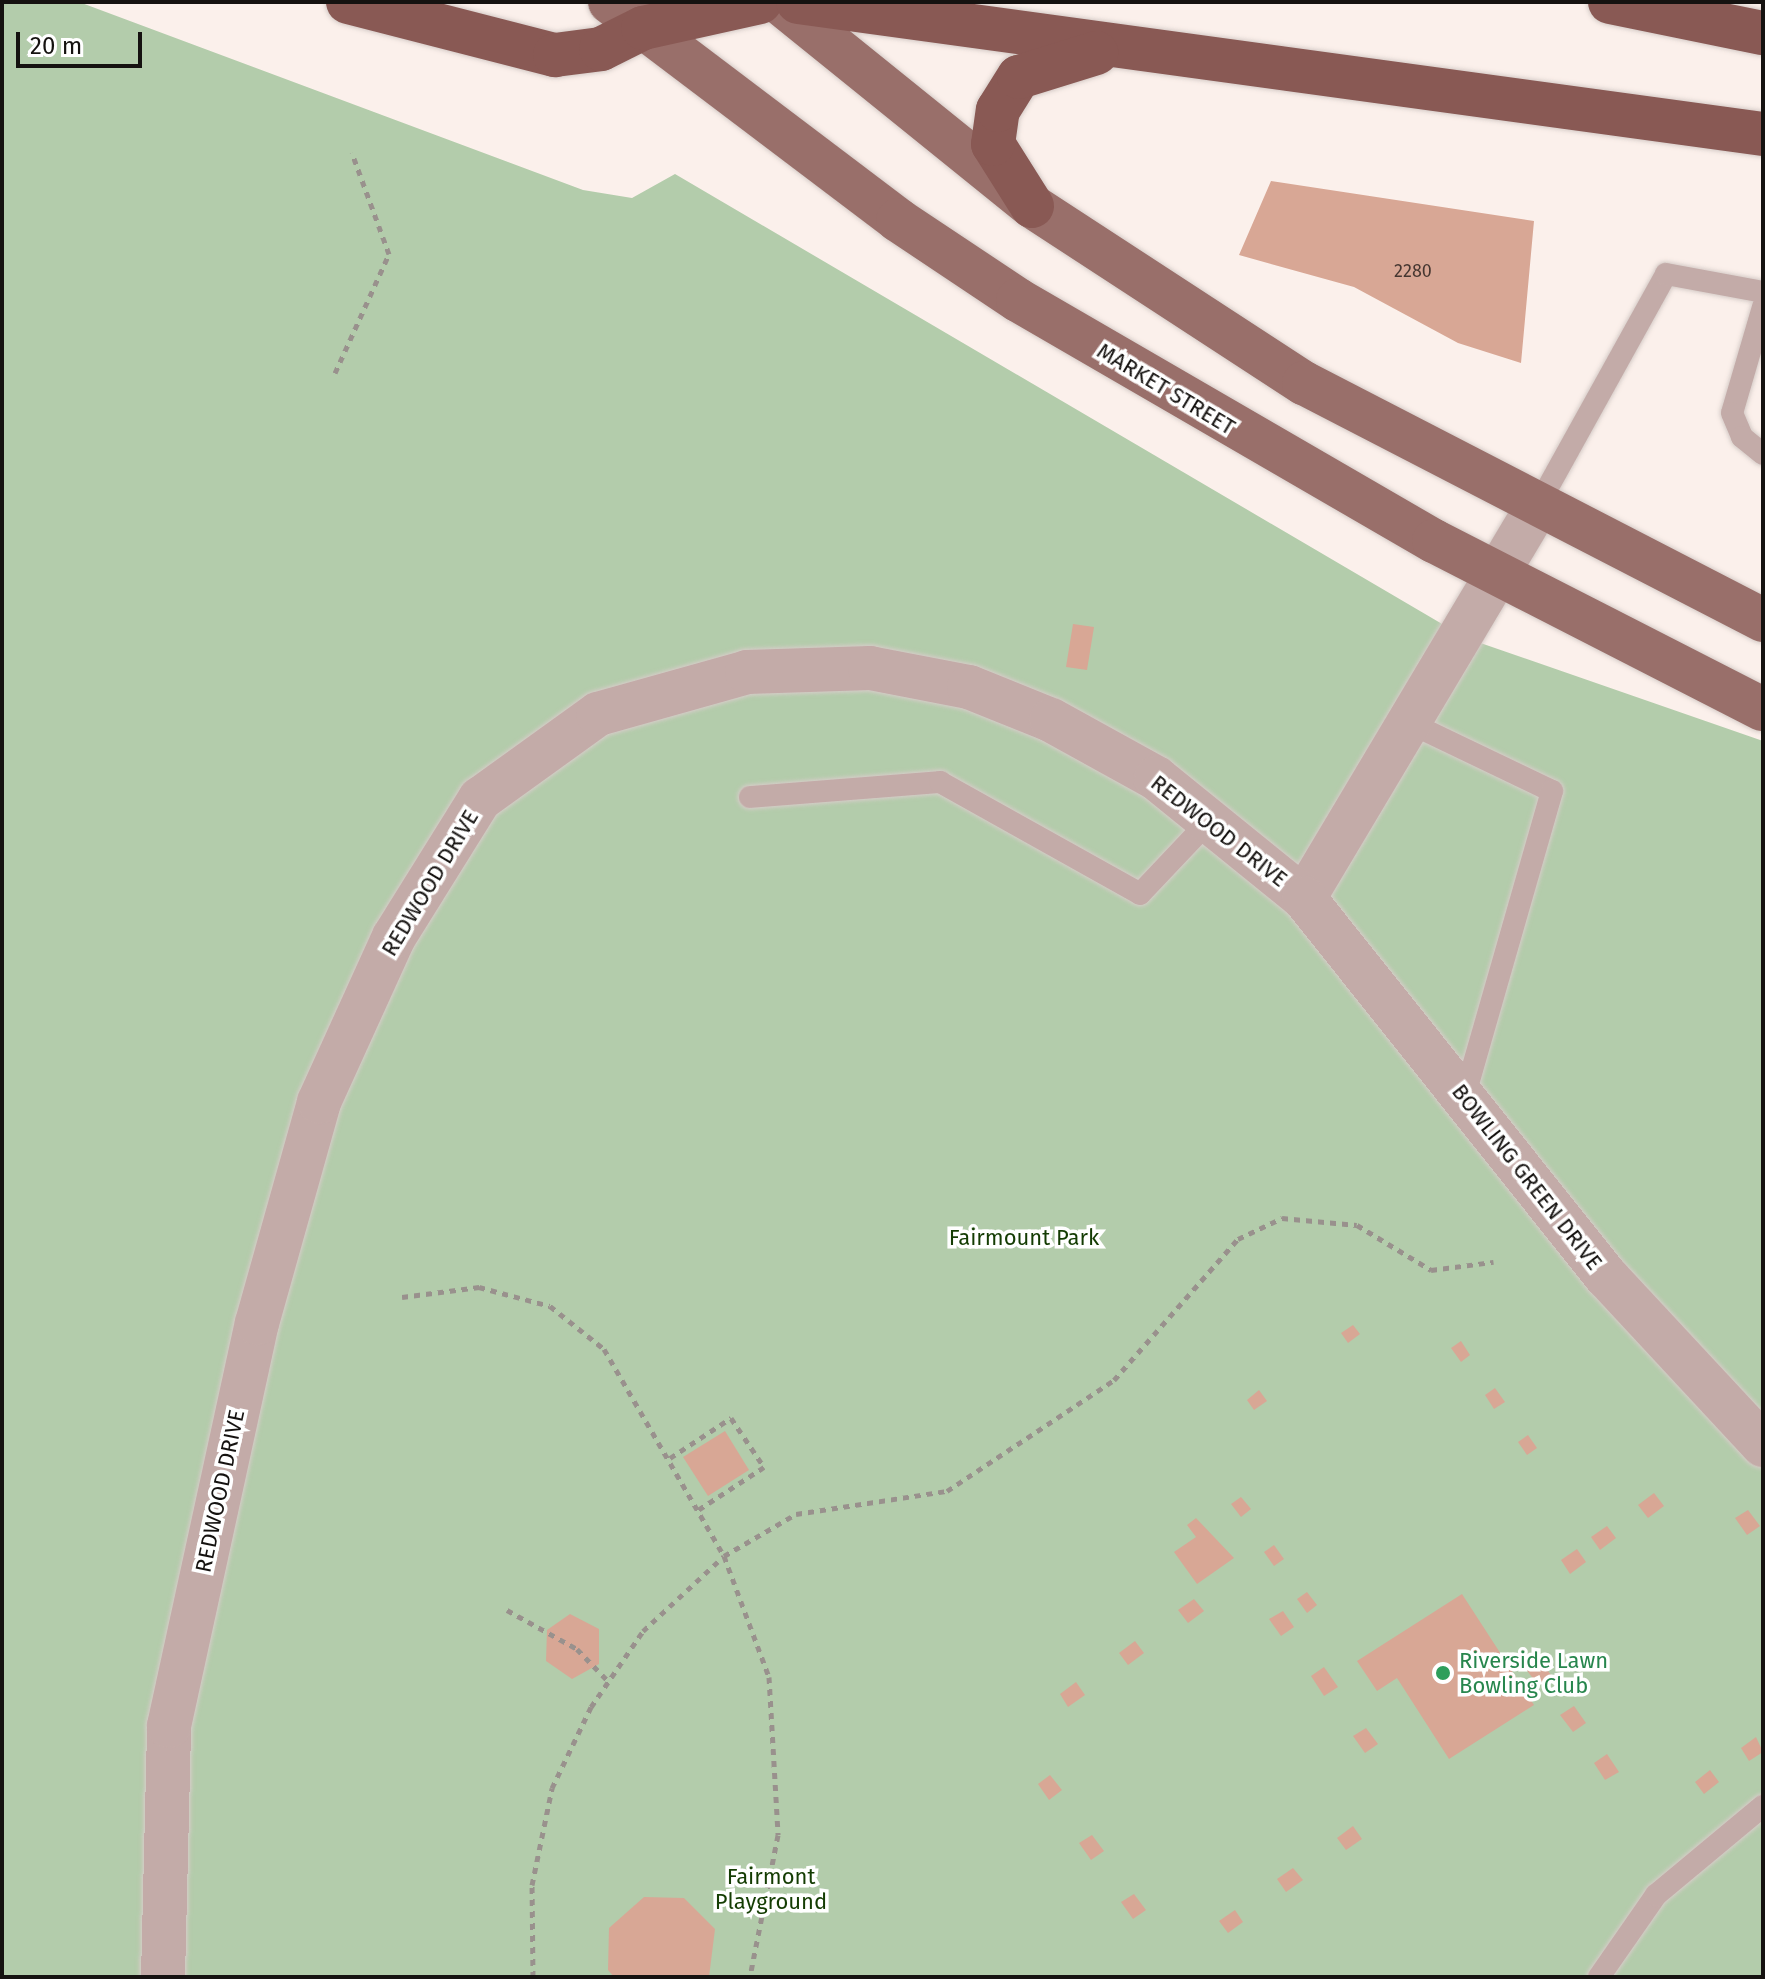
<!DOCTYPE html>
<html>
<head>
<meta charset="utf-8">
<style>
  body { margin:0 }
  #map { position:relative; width:1765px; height:1979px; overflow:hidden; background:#fbf0eb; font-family:"Fira Sans",sans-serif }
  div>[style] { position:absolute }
  .green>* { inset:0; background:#b3ccab }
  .building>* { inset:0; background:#d8a795 }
  .path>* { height:5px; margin-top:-2.5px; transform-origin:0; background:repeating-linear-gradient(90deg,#99918d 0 6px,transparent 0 12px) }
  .roads { filter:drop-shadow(0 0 2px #d6ccc8) drop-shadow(0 0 2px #d6ccc8) }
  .lane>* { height:22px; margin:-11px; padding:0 11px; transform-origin:11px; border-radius:11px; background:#c3aba8 }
  .street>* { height:44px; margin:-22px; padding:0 22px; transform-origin:22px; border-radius:22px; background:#c3aba8 }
  .primary>* { height:44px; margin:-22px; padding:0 22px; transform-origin:22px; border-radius:22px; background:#996f6a }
  .highway>* { height:44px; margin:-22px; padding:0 22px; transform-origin:22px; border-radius:22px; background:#895954 }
  .dots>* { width:22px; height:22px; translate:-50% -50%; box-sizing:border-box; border:4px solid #fff; border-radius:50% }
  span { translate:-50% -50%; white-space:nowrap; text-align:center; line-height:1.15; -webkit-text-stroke:7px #fff; paint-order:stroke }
  .number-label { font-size:18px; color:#463731 }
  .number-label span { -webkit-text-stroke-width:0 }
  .street-label { font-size:22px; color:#151210 }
  .park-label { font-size:22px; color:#143c03 }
  .leisure-label { font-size:22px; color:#27864d }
  .left { translate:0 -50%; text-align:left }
  .frame { position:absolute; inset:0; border:4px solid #151210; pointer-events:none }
  .scale { position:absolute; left:16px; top:32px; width:126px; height:36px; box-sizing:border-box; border:4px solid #151210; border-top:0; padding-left:10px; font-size:24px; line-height:28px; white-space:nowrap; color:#151210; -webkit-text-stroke:6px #fff; paint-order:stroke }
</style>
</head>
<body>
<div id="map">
  <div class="green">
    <div style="clip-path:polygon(2px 2px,79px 2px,583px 190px,632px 198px,675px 174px,1466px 638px,1763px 741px,1763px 1977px,2px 1977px)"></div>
  </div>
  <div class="building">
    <div style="clip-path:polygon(1271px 181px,1534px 221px,1521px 363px,1458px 343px,1354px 287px,1239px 255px)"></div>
    <div style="clip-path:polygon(1073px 624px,1094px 627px,1087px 670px,1066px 667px)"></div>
    <div style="clip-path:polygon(1353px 1325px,1360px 1334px,1348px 1343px,1341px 1333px)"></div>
    <div style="clip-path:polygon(1461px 1341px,1470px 1355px,1461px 1362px,1451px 1348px)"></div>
    <div style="clip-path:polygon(1495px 1388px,1505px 1402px,1494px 1409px,1485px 1395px)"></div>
    <div style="clip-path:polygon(1259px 1390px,1267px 1401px,1254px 1410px,1247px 1400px)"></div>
    <div style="clip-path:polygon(725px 1431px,749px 1470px,708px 1496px,683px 1457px)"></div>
    <div style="clip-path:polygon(1528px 1435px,1537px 1448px,1527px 1455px,1518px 1442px)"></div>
    <div style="clip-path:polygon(1654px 1493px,1664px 1506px,1648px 1518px,1638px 1505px)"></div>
    <div style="clip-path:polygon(1241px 1497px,1251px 1509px,1241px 1517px,1231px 1504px)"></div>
    <div style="clip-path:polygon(1748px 1510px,1760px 1526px,1747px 1535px,1735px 1518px)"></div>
    <div style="clip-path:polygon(1196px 1518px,1234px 1558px,1197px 1584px,1174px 1552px,1196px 1537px,1187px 1525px)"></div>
    <div style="clip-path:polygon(1607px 1526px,1616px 1538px,1600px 1550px,1591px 1537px)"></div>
    <div style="clip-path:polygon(1274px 1545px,1284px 1559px,1274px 1566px,1264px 1552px)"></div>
    <div style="clip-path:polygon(1577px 1549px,1586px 1562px,1570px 1574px,1561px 1560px)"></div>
    <div style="clip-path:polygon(1307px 1592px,1317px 1605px,1307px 1613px,1297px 1599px)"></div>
    <div style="clip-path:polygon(1462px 1594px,1534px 1705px,1449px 1759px,1397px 1678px,1377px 1691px,1357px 1661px)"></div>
    <div style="clip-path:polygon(1194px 1599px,1204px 1611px,1188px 1623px,1178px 1610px)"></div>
    <div style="clip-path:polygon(1283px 1611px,1294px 1627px,1281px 1636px,1269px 1619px)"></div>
    <div style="clip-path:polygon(570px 1614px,599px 1629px,599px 1664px,572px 1679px,546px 1661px,547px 1630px)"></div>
    <div style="clip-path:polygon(1135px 1641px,1144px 1653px,1128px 1665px,1119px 1653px)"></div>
    <div style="clip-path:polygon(1539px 1658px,1551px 1675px,1538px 1685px,1525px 1668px)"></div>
    <div style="clip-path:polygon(1324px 1667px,1338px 1687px,1324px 1696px,1311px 1676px)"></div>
    <div style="clip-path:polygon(1076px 1682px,1085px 1695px,1068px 1707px,1060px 1694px)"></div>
    <div style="clip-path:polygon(1574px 1706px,1586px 1723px,1573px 1732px,1560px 1715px)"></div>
    <div style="clip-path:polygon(1366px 1728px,1378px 1744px,1365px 1753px,1353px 1736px)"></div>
    <div style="clip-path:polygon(1756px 1737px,1763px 1752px,1749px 1761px,1741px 1748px)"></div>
    <div style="clip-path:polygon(1607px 1754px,1619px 1772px,1605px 1780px,1594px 1763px)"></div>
    <div style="clip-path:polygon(1710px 1770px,1719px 1782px,1704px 1794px,1695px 1782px)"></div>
    <div style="clip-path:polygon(1050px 1775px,1062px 1790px,1049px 1800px,1038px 1784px)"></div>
    <div style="clip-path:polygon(1353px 1826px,1362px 1839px,1346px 1850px,1337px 1838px)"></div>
    <div style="clip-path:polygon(1092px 1835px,1104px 1851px,1091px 1860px,1079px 1843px)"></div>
    <div style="clip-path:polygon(1293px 1868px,1303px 1880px,1286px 1892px,1277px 1879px)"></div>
    <div style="clip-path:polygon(1134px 1894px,1146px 1910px,1133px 1919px,1121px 1902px)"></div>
    <div style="clip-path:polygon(644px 1897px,684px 1898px,715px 1929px,709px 1977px,614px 1977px,608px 1970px,609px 1928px)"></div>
    <div style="clip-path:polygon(1235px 1910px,1243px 1922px,1228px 1933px,1219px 1921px)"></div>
  </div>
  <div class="path">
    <div style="left:335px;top:373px;width:131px;rotate:-65.6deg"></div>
    <div style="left:389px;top:254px;width:108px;rotate:-110.1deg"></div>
    <div style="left:402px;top:1297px;width:78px;rotate:-7.4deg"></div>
    <div style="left:479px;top:1287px;width:73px;rotate:15deg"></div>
    <div style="left:550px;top:1306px;width:69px;rotate:38.5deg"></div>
    <div style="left:604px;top:1349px;width:239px;rotate:59.9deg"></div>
    <div style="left:724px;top:1556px;width:129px;rotate:69.6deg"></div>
    <div style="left:769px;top:1677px;width:158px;rotate:86.7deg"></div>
    <div style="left:778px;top:1835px;width:145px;rotate:101.2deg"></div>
    <div style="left:670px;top:1458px;width:73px;rotate:-33.3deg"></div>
    <div style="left:731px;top:1418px;width:59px;rotate:56deg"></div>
    <div style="left:764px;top:1467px;width:79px;rotate:146.9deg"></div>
    <div style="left:507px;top:1610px;width:80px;rotate:29.1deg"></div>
    <div style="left:577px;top:1649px;width:46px;rotate:45.9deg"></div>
    <div style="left:533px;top:1977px;width:92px;rotate:-90.6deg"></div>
    <div style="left:532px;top:1885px;width:99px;rotate:-78.3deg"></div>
    <div style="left:552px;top:1788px;width:90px;rotate:-64.3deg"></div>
    <div style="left:591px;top:1707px;width:92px;rotate:-55.6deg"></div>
    <div style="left:643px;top:1631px;width:110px;rotate:-42.8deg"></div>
    <div style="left:724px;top:1556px;width:83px;rotate:-30.3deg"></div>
    <div style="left:796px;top:1514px;width:153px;rotate:-8.7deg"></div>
    <div style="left:947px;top:1491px;width:201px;rotate:-33.6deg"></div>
    <div style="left:1114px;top:1380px;width:188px;rotate:-48.7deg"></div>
    <div style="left:1238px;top:1239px;width:49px;rotate:-25.5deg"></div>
    <div style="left:1282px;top:1218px;width:75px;rotate:5.3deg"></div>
    <div style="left:1357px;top:1225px;width:87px;rotate:31.3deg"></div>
    <div style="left:1431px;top:1270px;width:63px;rotate:-7.4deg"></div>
  </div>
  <div class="roads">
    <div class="lane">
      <div style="left:1763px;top:307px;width:110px;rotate:106.3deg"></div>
      <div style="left:1732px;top:413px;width:26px;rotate:67deg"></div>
      <div style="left:1742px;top:437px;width:27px;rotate:39deg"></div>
      <div style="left:1537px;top:507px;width:266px;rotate:-61deg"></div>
      <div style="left:1666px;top:274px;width:99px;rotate:10.5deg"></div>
      <div style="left:1412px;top:724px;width:155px;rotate:25.6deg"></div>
      <div style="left:1552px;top:791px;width:318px;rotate:106deg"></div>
      <div style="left:750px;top:797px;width:191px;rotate:-4.5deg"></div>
      <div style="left:940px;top:782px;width:229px;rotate:29.2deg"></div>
      <div style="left:1140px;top:894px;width:100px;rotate:-46.6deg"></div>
      <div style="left:1599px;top:1977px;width:100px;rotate:-55.2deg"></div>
      <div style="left:1656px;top:1895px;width:139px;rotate:-39.8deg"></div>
    </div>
    <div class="street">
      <div style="left:1304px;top:898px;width:455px;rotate:-59.2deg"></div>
      <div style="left:163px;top:1977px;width:251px;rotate:-88.6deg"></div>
      <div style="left:169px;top:1726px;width:412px;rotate:-77.7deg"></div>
      <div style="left:257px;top:1323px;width:230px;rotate:-74.3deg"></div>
      <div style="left:319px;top:1102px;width:181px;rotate:-65.6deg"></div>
      <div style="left:394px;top:937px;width:163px;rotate:-58.1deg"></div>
      <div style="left:480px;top:799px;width:145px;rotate:-35.8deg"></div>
      <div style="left:598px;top:714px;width:155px;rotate:-15.7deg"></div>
      <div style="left:747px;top:672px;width:123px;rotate:-1.9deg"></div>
      <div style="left:870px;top:668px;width:101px;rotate:10.9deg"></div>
      <div style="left:969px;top:687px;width:88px;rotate:21.9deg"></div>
      <div style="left:1051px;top:720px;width:120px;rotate:28.9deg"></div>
      <div style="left:1156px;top:778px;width:191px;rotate:39deg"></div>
      <div style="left:1304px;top:898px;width:484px;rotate:51.4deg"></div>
      <div style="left:1606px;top:1276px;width:231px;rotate:47.1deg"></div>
    </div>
    <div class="primary">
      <div style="left:610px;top:2px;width:361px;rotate:37.1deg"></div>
      <div style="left:898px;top:220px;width:144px;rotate:33.7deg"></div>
      <div style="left:1018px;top:300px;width:481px;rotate:30.1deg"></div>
      <div style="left:1434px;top:541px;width:369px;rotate:27.1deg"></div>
      <div style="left:779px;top:2px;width:325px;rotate:38.9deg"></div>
      <div style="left:1032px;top:206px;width:325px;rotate:33.1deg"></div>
      <div style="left:1304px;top:383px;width:517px;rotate:27.31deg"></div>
    </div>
    <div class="highway">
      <div style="left:348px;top:2px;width:214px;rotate:14.4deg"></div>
      <div style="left:555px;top:55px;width:46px;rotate:-7.4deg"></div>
      <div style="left:601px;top:49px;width:47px;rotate:-26.6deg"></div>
      <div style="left:643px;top:28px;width:120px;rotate:-12.5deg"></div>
      <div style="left:798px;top:2px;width:974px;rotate:7.79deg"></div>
      <div style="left:1610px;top:2px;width:156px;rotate:11.5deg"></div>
      <div style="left:1032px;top:206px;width:73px;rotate:-122.2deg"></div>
      <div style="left:993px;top:144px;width:34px;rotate:-82deg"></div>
      <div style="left:998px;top:110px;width:39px;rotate:-58deg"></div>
      <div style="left:1019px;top:77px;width:81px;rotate:-17.3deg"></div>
    </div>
  </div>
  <div class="dots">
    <div style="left:1443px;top:1673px;background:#2e9e5b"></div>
  </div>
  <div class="number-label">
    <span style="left:1413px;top:271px">2280</span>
  </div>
  <div class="street-label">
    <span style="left:1166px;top:389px;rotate:31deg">MARKET STREET</span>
    <span style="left:1219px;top:831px;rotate:38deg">REDWOOD DRIVE</span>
    <span style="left:430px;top:883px;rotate:-59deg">REDWOOD DRIVE</span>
    <span style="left:1527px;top:1177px;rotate:52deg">BOWLING GREEN DRIVE</span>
    <span style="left:220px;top:1491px;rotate:-78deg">REDWOOD DRIVE</span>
  </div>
  <div class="park-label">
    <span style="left:1024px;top:1238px">Fairmount Park</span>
    <span style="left:771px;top:1889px">Fairmont<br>Playground</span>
  </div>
  <div class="leisure-label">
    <span class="left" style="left:1459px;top:1673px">Riverside Lawn<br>Bowling Club</span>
  </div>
  <div class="frame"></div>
  <div class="scale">20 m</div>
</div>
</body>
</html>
